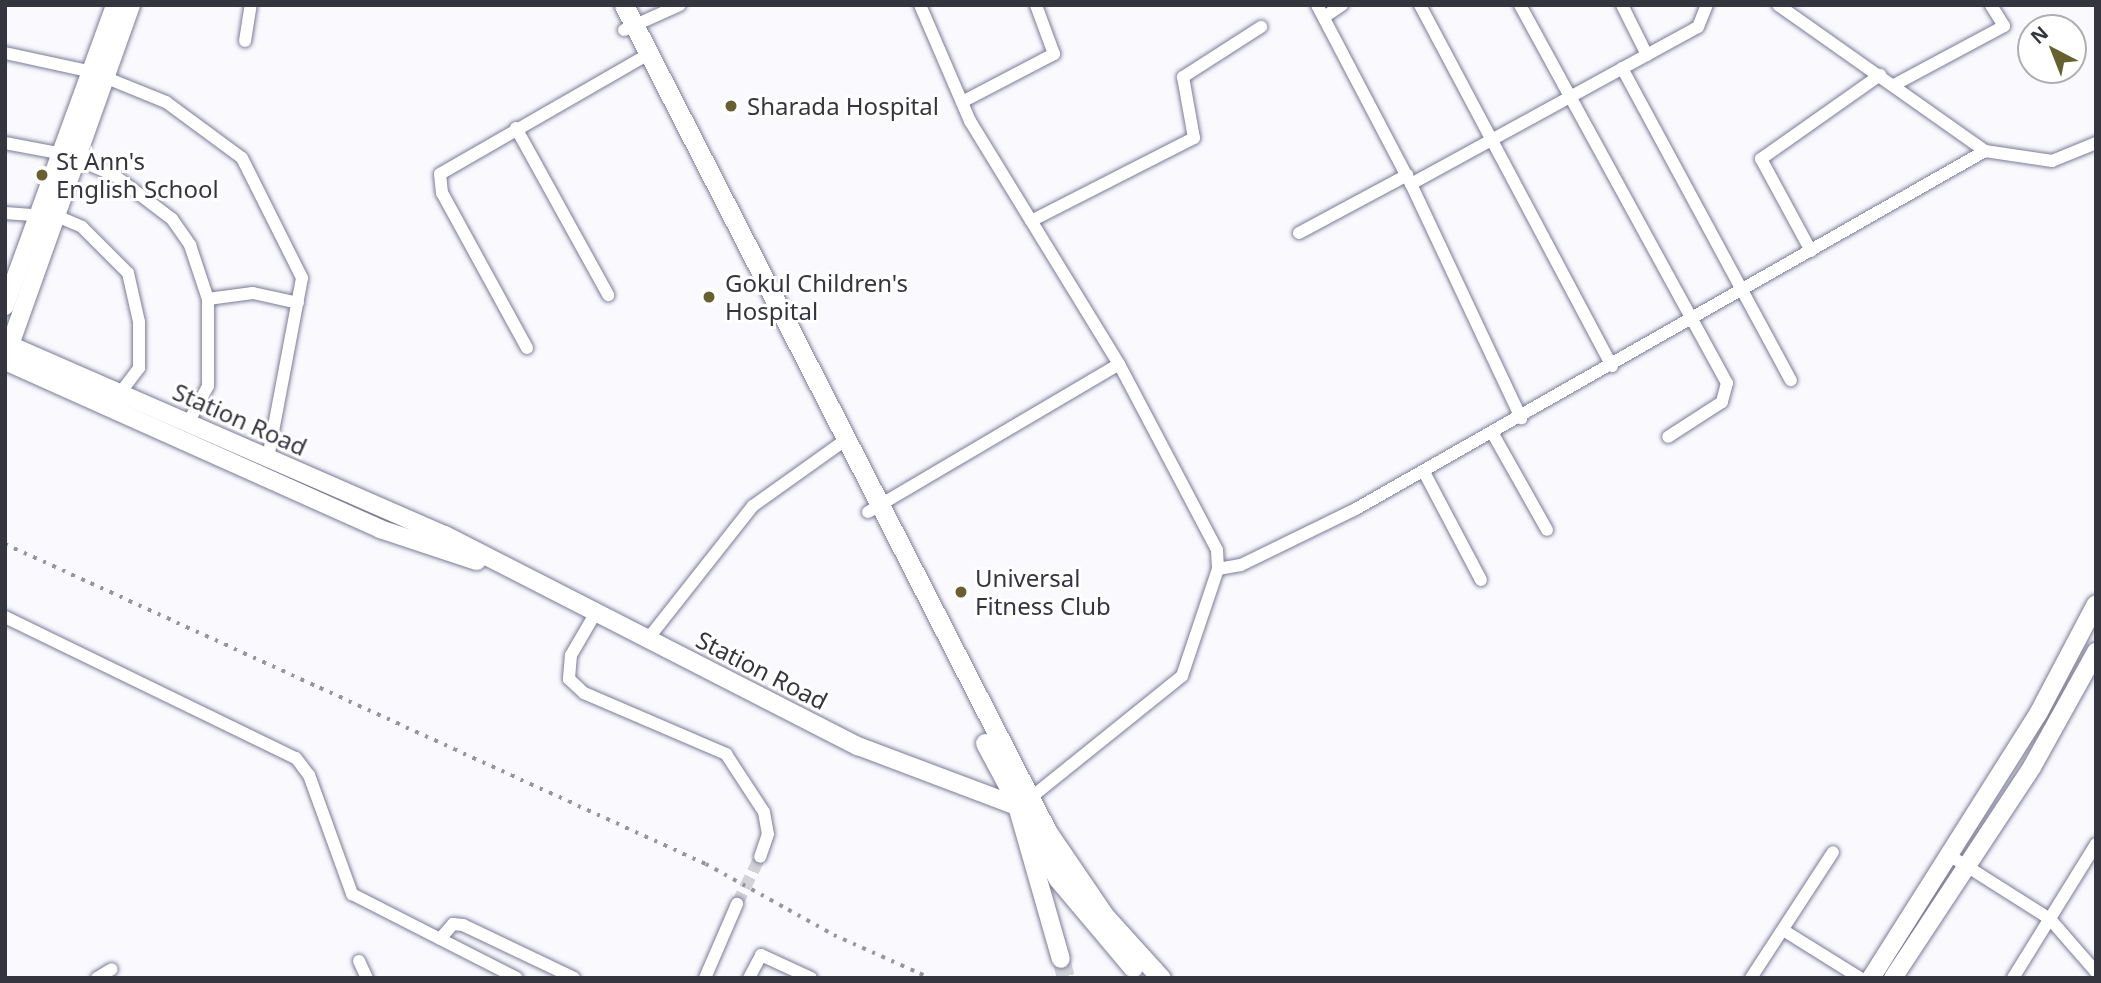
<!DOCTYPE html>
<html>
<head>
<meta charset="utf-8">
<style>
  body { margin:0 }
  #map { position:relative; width:2101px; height:983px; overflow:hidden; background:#f9f9fe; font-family:"Noto Sans",sans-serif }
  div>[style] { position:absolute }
  .street-tunnel>* { height:12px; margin-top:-6px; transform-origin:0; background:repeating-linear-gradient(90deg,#d2d2d8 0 12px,transparent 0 18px) }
  .secondary-tunnel>* { height:18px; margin-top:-9px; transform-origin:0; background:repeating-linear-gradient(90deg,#d2d2d8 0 18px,transparent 0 27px) }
  .roads { filter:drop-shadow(0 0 2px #7c7b95) drop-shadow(0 0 2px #7c7b95) }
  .street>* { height:12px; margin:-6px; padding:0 6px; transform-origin:6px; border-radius:6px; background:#fff }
  .secondary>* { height:18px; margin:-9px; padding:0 9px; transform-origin:9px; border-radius:9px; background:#fff }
  .primary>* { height:19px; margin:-9.5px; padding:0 9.5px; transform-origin:9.5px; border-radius:9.5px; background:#fff }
  .rail>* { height:3.5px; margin-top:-1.75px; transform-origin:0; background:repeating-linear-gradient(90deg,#95959d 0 3.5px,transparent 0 10.5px) }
  .dots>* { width:19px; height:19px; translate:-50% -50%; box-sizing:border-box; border:4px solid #fff; border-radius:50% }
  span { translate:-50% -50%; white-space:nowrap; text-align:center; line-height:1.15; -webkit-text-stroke:6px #fff; paint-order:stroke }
  .poi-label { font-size:24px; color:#353540 }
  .left { translate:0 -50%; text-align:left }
  .street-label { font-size:24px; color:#353540 }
  .frame { position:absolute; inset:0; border:7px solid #353540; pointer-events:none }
  .north { position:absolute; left:2017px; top:14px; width:70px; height:70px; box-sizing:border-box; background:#fff; border:2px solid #aeaeb3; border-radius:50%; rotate:318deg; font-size:19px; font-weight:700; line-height:28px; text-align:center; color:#353540 }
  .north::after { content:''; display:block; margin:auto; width:24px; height:32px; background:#65622f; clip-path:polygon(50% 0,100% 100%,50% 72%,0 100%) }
</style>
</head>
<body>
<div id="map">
  <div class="street-tunnel">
    <div style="left:737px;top:904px;width:52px;rotate:-63.9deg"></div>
  </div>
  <div class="secondary-tunnel">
    <div style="left:1061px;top:959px;width:20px;rotate:75deg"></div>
  </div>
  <div class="roads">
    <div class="street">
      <div style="left:920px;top:5px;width:126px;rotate:66.7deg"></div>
      <div style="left:970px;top:121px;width:285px;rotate:58.5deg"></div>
      <div style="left:1119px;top:364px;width:210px;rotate:62.2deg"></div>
      <div style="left:1217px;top:550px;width:19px;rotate:87deg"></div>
      <div style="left:1218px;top:569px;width:113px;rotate:108.6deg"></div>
      <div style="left:1182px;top:676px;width:196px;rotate:141.2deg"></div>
      <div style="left:1317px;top:5px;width:202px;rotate:62.3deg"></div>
      <div style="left:1411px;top:184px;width:327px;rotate:-28.7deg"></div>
      <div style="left:1698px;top:27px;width:24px;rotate:-68deg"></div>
      <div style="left:1420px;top:5px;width:409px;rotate:62deg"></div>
      <div style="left:1520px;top:5px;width:431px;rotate:61.3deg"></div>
      <div style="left:1727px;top:383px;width:20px;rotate:105deg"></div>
      <div style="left:1722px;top:402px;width:64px;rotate:147.1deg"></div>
      <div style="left:1622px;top:5px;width:56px;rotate:63.4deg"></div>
      <div style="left:1324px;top:17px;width:22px;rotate:-34deg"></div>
      <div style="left:624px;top:30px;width:61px;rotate:-24.1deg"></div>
      <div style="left:245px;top:41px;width:36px;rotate:-81deg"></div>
      <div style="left:5px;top:53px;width:89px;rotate:12.3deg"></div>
      <div style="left:92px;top:72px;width:80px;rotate:22.1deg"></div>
      <div style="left:166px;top:102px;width:94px;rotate:36.4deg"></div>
      <div style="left:242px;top:158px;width:134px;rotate:63.4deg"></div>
      <div style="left:302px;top:278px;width:183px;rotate:100.7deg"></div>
      <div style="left:1622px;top:68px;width:355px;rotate:61.6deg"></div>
      <div style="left:1894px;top:85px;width:125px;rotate:-28.2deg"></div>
      <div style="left:2004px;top:26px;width:25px;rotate:-122deg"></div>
      <div style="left:962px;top:102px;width:104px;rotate:-27.6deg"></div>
      <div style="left:1054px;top:54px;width:52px;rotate:-110.2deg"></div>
      <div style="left:516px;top:128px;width:191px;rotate:61.1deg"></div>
      <div style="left:5px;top:143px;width:60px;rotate:10.6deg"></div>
      <div style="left:64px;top:154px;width:54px;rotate:22.8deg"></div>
      <div style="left:114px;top:175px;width:73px;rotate:37.2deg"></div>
      <div style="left:172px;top:219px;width:32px;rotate:55deg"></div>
      <div style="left:190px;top:245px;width:57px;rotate:71.6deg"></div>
      <div style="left:208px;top:299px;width:87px;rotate:90deg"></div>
      <div style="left:208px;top:386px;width:42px;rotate:118.4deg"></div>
      <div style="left:1985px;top:151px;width:68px;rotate:8.5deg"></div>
      <div style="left:2052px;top:161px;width:48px;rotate:-22.2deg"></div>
      <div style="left:1411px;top:184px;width:259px;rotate:64.8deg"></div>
      <div style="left:5px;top:213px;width:54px;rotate:4.2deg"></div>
      <div style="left:59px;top:217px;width:25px;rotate:23deg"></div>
      <div style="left:82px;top:227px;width:65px;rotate:45deg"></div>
      <div style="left:128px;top:273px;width:50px;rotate:77.3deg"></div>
      <div style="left:139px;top:322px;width:46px;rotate:90deg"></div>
      <div style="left:139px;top:368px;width:31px;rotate:127deg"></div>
      <div style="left:1031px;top:221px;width:183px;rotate:-27deg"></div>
      <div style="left:1194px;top:138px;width:62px;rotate:-100.2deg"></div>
      <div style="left:1183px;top:77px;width:93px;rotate:-32.7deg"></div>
      <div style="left:1299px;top:233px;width:123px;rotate:-28.2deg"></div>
      <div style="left:1811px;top:251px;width:105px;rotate:-118.5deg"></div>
      <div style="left:1761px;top:159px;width:146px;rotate:-35.2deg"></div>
      <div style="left:208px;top:299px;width:45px;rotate:-7.6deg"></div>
      <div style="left:253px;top:293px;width:46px;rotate:12.5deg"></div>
      <div style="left:527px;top:348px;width:177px;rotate:-118.7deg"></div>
      <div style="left:442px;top:193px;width:19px;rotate:-96deg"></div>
      <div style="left:440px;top:174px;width:241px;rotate:-29.9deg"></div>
      <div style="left:1493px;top:434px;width:110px;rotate:60.6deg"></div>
      <div style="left:1424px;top:472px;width:122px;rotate:62.2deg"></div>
      <div style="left:868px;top:512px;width:291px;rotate:-30.5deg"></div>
      <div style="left:1218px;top:569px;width:23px;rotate:-10deg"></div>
      <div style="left:1241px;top:565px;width:126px;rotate:-26deg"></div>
      <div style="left:1354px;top:510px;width:726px;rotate:-29.64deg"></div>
      <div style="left:1985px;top:151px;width:253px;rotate:-144.8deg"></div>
      <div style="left:595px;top:614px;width:48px;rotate:120.3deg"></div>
      <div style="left:571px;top:655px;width:24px;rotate:95deg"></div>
      <div style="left:569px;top:679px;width:21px;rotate:43deg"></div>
      <div style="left:584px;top:693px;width:155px;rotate:23.2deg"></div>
      <div style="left:726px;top:754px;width:69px;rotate:56.8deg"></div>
      <div style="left:764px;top:812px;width:22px;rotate:80deg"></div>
      <div style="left:768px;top:834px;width:24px;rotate:109deg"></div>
      <div style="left:5px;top:617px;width:323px;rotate:25.9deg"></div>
      <div style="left:296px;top:758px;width:21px;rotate:53deg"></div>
      <div style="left:309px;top:775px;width:127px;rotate:70.1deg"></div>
      <div style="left:352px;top:894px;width:185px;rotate:27deg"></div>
      <div style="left:647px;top:640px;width:171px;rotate:-51.7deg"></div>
      <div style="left:753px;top:506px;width:112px;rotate:-35.5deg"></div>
      <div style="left:1949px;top:855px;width:120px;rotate:32.4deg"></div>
      <div style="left:2050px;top:919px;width:70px;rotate:49deg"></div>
      <div style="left:1783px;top:930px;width:91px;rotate:31.9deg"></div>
      <div style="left:440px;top:939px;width:20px;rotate:-49deg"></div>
      <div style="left:453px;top:924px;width:10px;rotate:6deg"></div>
      <div style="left:463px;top:925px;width:123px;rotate:25.5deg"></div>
      <div style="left:359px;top:961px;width:19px;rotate:65deg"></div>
      <div style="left:97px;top:978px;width:17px;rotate:-31deg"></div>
      <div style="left:705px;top:978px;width:81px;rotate:-66.6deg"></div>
      <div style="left:749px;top:978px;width:26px;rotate:-62deg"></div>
      <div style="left:761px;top:955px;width:55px;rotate:24.7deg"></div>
      <div style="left:1751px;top:978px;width:150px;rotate:-56.9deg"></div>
      <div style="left:2013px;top:978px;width:158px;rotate:-58.2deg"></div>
    </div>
    <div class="secondary">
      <div style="left:5px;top:306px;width:320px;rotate:-69.9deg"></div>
      <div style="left:5px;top:343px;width:480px;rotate:23.6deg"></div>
      <div style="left:445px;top:535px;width:464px;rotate:27.1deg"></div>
      <div style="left:858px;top:746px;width:170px;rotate:20.7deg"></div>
      <div style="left:1017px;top:806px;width:159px;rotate:74deg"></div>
      <div style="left:10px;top:345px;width:361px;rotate:-70.4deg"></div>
      <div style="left:5px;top:361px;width:411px;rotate:24.1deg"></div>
      <div style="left:380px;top:529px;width:102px;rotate:18.3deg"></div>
      <div style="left:1871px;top:978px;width:312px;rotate:-57.7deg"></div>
      <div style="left:2038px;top:714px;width:124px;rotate:-62.2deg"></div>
      <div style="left:1893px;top:978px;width:253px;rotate:-56.6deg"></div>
      <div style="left:2032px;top:767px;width:132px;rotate:-60.9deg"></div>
    </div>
    <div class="primary">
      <div style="left:624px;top:5px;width:928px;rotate:62.88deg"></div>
      <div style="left:1047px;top:831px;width:102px;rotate:55.8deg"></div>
      <div style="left:1104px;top:915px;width:85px;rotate:47.9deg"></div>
      <div style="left:985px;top:743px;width:154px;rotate:61.8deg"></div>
      <div style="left:1058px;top:879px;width:116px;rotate:49.9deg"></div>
    </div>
  </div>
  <div class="rail">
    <div style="left:5px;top:544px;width:771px;rotate:24.54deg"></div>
    <div style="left:706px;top:864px;width:146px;rotate:29deg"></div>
    <div style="left:834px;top:935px;width:105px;rotate:24.1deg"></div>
  </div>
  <div class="dots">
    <div style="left:731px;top:106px;background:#65622f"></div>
    <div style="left:42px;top:175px;background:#65622f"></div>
    <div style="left:709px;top:297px;background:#65622f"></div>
    <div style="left:961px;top:592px;background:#65622f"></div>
  </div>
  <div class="poi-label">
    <span class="left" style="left:747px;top:106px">Sharada Hospital</span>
    <span class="left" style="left:56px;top:175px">St Ann's<br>English School</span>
    <span class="left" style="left:725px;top:297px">Gokul Children's<br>Hospital</span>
    <span class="left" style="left:975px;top:592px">Universal<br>Fitness Club</span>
  </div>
  <div class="street-label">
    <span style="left:240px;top:419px;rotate:24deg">Station Road</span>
    <span style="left:762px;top:670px;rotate:27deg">Station Road</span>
  </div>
  <div class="frame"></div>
  <div class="north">N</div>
</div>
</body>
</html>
